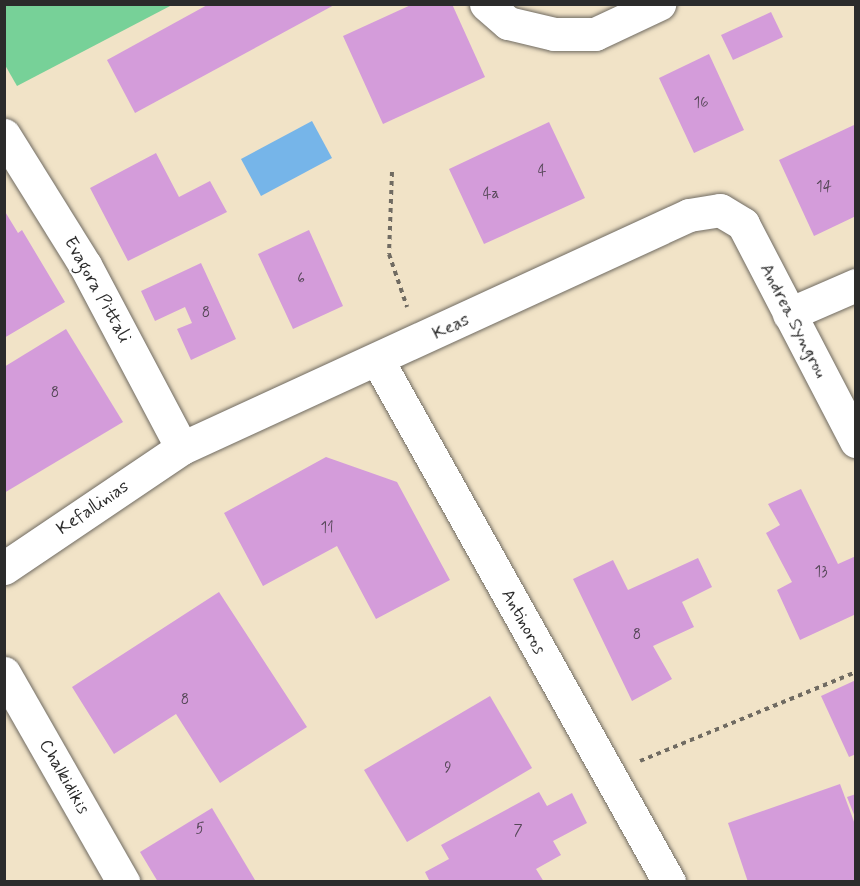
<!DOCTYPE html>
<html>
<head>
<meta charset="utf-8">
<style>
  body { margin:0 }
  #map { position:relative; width:860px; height:886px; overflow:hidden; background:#f1e3c7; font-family:Mynerve,sans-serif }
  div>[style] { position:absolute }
  .green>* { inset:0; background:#77d198 }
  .water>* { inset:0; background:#76b5e9 }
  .building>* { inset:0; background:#d49cda }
  .path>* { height:4px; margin-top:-2px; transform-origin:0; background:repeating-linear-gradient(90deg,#706b62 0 4.5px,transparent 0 9px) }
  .roads { filter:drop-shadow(0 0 2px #706b62) drop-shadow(0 0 2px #706b62) }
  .minor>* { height:33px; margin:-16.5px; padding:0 16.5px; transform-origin:16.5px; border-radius:16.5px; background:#fff }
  span { translate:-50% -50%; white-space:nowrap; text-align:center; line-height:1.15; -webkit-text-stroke:4.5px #fff; paint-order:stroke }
  .number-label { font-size:15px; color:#554757 }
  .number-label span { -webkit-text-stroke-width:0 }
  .street-label { font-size:18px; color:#2b2b2b }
  .frame { position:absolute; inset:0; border:6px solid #2b2b2b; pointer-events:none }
</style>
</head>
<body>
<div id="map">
  <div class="green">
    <div style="clip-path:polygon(4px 5px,5px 4px,172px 5px,17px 86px,5px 65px)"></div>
  </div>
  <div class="water">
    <div style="clip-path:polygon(312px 121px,332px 158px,261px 196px,241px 159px)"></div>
  </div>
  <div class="building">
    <div style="clip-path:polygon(209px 4px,336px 4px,135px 113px,107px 60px)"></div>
    <div style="clip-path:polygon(413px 4px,452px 4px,485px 77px,383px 124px,343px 36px)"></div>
    <div style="clip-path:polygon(771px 12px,783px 37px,733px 60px,721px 35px)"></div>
    <div style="clip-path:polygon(709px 54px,744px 130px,694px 153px,659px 78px)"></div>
    <div style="clip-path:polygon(549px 122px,585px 198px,484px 244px,449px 169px)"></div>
    <div style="clip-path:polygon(854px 125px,856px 216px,814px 236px,779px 160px)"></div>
    <div style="clip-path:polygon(156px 153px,179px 197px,210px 181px,227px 212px,128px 261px,90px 188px)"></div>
    <div style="clip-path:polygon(4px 210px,18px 233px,22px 230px,65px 302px,4px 338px)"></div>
    <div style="clip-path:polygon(309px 230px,343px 306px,293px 329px,258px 254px)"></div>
    <div style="clip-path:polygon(201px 263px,236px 339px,191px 360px,177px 329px,192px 323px,185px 307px,155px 321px,141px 291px)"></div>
    <div style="clip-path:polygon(66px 329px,123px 422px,4px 493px,4px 367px)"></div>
    <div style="clip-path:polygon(326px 457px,397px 482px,450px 580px,376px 619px,337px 546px,263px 586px,224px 513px)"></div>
    <div style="clip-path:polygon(801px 489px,838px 564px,856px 556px,856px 614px,800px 640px,777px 590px,792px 582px,766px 533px,780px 525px,768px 504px)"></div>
    <div style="clip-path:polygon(698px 558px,712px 587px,682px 602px,694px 627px,653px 646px,672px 679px,632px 701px,573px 579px,613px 560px,628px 590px)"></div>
    <div style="clip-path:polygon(219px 592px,307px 727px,220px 783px,176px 714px,114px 754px,72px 687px)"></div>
    <div style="clip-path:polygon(856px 680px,856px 754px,849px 757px,821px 696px)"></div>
    <div style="clip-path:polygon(490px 696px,532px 768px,407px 842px,364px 770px)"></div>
    <div style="clip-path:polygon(840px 784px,856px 827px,856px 880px,748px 882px,728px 823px)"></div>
    <div style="clip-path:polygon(539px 792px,547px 806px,572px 793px,587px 823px,553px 841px,561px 855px,536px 869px,544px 882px,430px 882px,425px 872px,449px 859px,441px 845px)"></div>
    <div style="clip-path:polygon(856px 794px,856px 817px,855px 817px,847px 797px)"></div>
    <div style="clip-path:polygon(212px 808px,255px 880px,158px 882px,140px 852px)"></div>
  </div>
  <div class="path">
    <div style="left:392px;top:172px;width:82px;rotate:92.1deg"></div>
    <div style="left:389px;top:254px;width:56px;rotate:71.2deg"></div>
    <div style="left:640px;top:761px;width:234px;rotate:-22.4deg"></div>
  </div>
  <div class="roads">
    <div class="minor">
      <div style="left:486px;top:4px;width:29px;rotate:41deg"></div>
      <div style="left:508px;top:23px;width:47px;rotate:13.4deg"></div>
      <div style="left:554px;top:34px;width:41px"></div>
      <div style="left:595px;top:34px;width:71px;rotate:-25.1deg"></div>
      <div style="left:4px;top:135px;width:153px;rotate:58.1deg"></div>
      <div style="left:85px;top:265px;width:207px;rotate:62.1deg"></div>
      <div style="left:789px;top:314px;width:73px;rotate:-23.4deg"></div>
      <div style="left:378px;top:361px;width:597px;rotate:60.81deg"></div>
      <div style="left:4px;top:568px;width:215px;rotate:-34deg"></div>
      <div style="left:182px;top:448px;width:558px;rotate:-24.68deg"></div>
      <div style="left:689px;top:215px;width:31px;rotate:-9deg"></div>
      <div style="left:720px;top:210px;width:27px;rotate:31deg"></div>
      <div style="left:743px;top:224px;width:245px;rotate:62.5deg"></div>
      <div style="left:4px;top:673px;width:241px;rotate:60.3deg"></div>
    </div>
  </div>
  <div class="number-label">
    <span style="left:701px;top:104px">16</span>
    <span style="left:542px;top:172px">4</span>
    <span style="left:824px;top:188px">14</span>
    <span style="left:491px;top:195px">4a</span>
    <span style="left:301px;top:280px">6</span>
    <span style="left:206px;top:314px">8</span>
    <span style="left:55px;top:394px">8</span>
    <span style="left:327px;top:529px">11</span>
    <span style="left:821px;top:573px">13</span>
    <span style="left:637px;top:636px">8</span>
    <span style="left:185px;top:701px">8</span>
    <span style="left:448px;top:769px">9</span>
    <span style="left:200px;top:830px">5</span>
    <span style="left:518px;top:832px">7</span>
  </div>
  <div class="street-label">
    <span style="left:97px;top:290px;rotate:61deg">Evagora Pittali</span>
    <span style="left:793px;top:321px;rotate:63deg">Andrea Syngrou</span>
    <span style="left:451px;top:327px;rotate:-25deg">Keas</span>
    <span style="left:93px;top:508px;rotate:-34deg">Kefallinias</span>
    <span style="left:523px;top:622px;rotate:61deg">Antinoros</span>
    <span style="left:64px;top:777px;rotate:60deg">Chalkidikis</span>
  </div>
  <div class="frame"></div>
</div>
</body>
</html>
